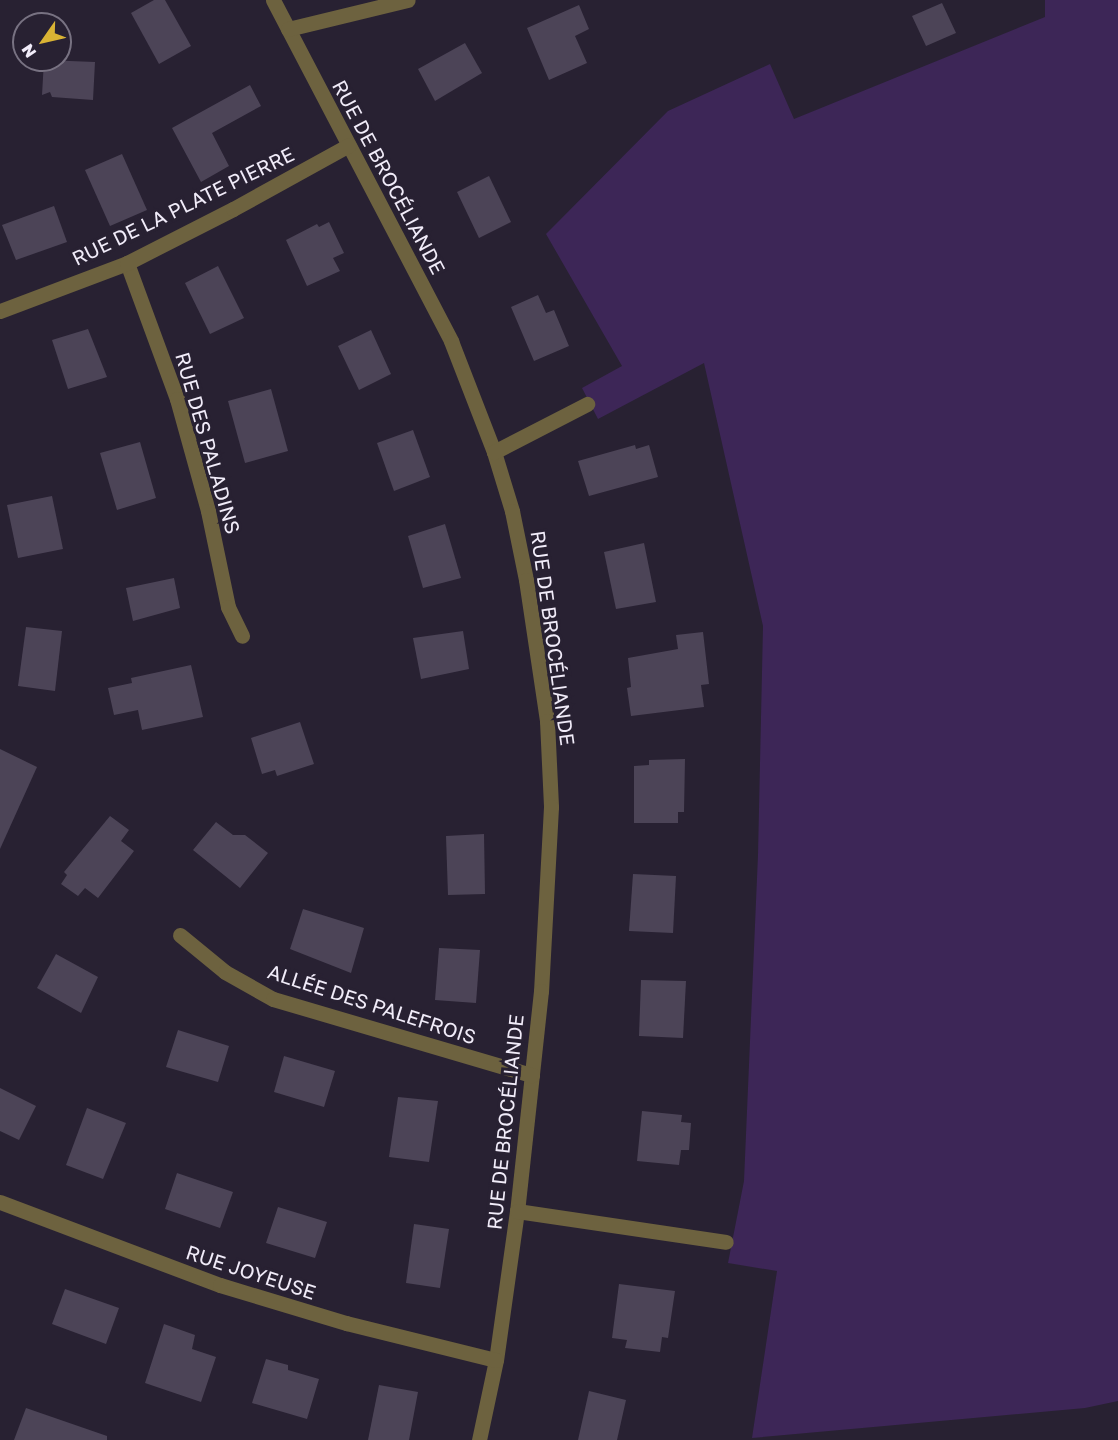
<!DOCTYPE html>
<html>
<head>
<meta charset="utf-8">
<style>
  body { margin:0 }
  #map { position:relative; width:1118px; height:1440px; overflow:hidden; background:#282132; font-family:"Golos Text",sans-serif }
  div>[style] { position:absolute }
  .green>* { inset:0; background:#3d2657 }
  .building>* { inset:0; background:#4c4457 }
  .minor>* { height:15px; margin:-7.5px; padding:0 7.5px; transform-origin:7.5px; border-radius:7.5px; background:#6d623f }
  span { translate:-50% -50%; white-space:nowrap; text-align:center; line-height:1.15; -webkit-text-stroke:6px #282132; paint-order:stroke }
  .street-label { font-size:20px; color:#f1ecf9 }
  .north { position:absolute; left:12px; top:12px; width:60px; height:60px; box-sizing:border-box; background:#282132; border:2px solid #787282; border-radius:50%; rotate:236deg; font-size:16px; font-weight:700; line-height:24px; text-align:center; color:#f1ecf9 }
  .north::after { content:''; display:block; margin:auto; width:21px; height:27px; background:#d9b334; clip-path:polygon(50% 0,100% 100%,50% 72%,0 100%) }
</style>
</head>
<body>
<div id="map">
  <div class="green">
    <div style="clip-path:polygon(1045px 0,1118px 0,1118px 1401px,1085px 1408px,752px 1438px,777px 1271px,728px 1263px,744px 1181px,758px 855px,763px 626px,704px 363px,598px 419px,582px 388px,622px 366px,546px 234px,668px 111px,770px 64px,794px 119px,1045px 17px)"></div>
  </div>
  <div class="building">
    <div style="clip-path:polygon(154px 0,165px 0,191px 46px,159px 64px,131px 13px)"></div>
    <div style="clip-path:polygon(942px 3px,956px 33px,926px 46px,912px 16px)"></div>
    <div style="clip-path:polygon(579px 5px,589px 29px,575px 36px,587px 63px,549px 80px,527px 28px)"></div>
    <div style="clip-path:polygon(465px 43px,482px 73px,435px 101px,418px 69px)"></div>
    <div style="clip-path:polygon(44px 60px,95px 62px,93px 100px,52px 97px,50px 92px,42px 95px)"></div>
    <div style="clip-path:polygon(250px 85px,261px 106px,212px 133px,229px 166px,201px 182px,172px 128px)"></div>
    <div style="clip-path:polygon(122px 154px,147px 210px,110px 226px,85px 170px)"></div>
    <div style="clip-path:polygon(489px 176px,511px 222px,479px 238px,457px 192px)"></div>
    <div style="clip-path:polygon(54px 206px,67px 242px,16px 260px,2px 225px)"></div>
    <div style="clip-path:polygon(329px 222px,344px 253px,333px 258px,340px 271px,307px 286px,286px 240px,317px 224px,319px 227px)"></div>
    <div style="clip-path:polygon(218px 266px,244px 318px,210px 334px,185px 283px)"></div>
    <div style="clip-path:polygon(538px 295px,546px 313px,554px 310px,569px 346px,534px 361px,511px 307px)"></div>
    <div style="clip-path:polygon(88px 329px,107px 377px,68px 389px,52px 340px)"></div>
    <div style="clip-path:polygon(371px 330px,391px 374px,359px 390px,338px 346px)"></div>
    <div style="clip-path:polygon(271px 389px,288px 451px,245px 463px,228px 401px)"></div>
    <div style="clip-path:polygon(413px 430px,430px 477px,394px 491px,377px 443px)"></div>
    <div style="clip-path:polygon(140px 442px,156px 498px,117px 510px,100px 453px)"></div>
    <div style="clip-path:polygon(635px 445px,636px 449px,649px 445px,658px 477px,589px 496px,578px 461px)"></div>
    <div style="clip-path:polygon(52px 496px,63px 549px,18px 558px,7px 505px)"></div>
    <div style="clip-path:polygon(445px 524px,461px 578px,423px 588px,408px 536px)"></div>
    <div style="clip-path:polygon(644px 543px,656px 602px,616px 609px,604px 552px)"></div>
    <div style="clip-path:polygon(174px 578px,180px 608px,133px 621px,126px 588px)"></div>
    <div style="clip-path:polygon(26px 627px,62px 631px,55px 691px,18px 686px)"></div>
    <div style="clip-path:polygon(463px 631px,469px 669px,421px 679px,413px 638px)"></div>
    <div style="clip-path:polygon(703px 632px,709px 684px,701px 685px,704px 707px,631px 716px,627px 688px,631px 687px,628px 658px,678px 649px,676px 635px)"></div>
    <div style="clip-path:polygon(191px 665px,203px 717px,142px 730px,138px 710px,114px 715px,108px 688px,132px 683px,131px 678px)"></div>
    <div style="clip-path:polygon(300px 722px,314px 764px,277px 776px,275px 770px,262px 774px,251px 738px)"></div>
    <div style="clip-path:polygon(0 749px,37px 767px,0 849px)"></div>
    <div style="clip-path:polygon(685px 759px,684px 812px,678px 812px,678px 823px,634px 823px,634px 766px,649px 765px,649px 760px)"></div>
    <div style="clip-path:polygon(110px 816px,129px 830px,121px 841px,134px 851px,98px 898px,85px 888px,78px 896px,61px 884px,67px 875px,64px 872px)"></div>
    <div style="clip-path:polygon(216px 822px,233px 835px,245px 835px,268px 853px,240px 888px,193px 850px)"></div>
    <div style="clip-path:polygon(484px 834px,485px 894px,448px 895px,446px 836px)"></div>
    <div style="clip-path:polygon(633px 874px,676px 876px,673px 933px,629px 931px)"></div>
    <div style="clip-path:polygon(303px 909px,364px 928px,351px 973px,290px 949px)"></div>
    <div style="clip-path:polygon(439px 948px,480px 950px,476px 1003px,435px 1000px)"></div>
    <div style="clip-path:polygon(56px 954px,98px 977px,81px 1013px,37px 988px)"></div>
    <div style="clip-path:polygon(641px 980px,686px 981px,683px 1038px,639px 1036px)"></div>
    <div style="clip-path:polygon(178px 1030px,229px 1046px,218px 1082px,166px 1067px)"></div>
    <div style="clip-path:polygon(284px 1056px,335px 1071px,324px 1107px,274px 1092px)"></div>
    <div style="clip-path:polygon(0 1088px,36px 1106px,19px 1140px,0 1131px)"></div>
    <div style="clip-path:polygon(398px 1097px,438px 1101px,429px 1162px,389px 1157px)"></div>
    <div style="clip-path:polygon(87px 1108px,126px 1123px,103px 1179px,66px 1165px)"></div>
    <div style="clip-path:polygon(642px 1111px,682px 1115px,681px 1122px,691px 1123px,689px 1150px,681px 1150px,679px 1165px,637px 1161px)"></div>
    <div style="clip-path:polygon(177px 1173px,233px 1192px,220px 1228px,165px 1209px)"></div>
    <div style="clip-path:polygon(278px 1207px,327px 1222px,315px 1258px,266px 1243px)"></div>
    <div style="clip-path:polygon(414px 1224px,449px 1229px,440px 1288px,406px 1283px)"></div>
    <div style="clip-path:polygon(619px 1284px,675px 1291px,668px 1338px,662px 1337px,660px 1352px,625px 1348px,627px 1340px,612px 1338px)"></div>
    <div style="clip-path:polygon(65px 1289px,119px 1308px,106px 1344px,52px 1324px)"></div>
    <div style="clip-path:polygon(164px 1324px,195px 1335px,192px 1349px,216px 1357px,201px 1402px,145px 1383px)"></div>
    <div style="clip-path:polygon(266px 1359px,288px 1365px,288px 1370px,319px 1379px,307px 1419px,252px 1403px)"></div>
    <div style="clip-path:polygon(379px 1385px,418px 1392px,409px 1440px,368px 1440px)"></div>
    <div style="clip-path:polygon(589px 1391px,626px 1400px,617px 1440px,578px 1440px)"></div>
    <div style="clip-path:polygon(26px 1408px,107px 1436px,107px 1440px,14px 1440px)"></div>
  </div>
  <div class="minor">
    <div style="left:273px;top:0;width:385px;rotate:62.4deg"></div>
    <div style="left:451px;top:341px;width:119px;rotate:68.8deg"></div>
    <div style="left:494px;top:452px;width:62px;rotate:73deg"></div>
    <div style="left:512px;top:511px;width:70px;rotate:78.5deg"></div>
    <div style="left:526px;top:580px;width:143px;rotate:81.5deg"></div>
    <div style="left:547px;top:721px;width:86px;rotate:87.3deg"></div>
    <div style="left:551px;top:807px;width:184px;rotate:93.1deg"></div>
    <div style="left:541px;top:991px;width:221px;rotate:96.2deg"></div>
    <div style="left:517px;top:1211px;width:150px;rotate:98deg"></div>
    <div style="left:496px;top:1360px;width:82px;rotate:102deg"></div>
    <div style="left:288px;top:29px;width:123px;rotate:-13.6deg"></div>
    <div style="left:127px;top:263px;width:145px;rotate:69.8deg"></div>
    <div style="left:177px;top:399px;width:116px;rotate:74.5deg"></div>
    <div style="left:208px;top:511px;width:98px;rotate:78.2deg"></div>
    <div style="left:228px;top:607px;width:32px;rotate:64deg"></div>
    <div style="left:0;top:311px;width:136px;rotate:-20.7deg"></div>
    <div style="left:127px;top:263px;width:119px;rotate:-27deg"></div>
    <div style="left:233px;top:209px;width:132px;rotate:-28.9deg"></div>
    <div style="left:494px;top:452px;width:105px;rotate:-27.3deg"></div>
    <div style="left:180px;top:935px;width:58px;rotate:39.4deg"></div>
    <div style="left:225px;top:972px;width:55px;rotate:29.4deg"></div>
    <div style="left:273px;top:999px;width:270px;rotate:16.4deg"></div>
    <div style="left:0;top:1202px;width:235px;rotate:20.7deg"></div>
    <div style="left:220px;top:1285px;width:132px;rotate:16.8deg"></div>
    <div style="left:346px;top:1323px;width:154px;rotate:13.9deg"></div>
    <div style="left:517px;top:1211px;width:211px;rotate:8.4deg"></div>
  </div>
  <div class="street-label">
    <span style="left:389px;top:177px;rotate:62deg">RUE DE BROCÉLIANDE</span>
    <span style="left:183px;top:206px;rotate:-26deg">RUE DE LA PLATE PIERRE</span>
    <span style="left:208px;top:443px;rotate:74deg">RUE DES PALADINS</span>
    <span style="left:553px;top:638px;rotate:82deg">RUE DE BROCÉLIANDE</span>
    <span style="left:372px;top:1004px;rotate:18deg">ALLÉE DES PALEFROIS</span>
    <span style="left:505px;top:1122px;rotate:-84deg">RUE DE BROCÉLIANDE</span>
    <span style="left:251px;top:1272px;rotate:18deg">RUE JOYEUSE</span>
  </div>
  <div class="north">N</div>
</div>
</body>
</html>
